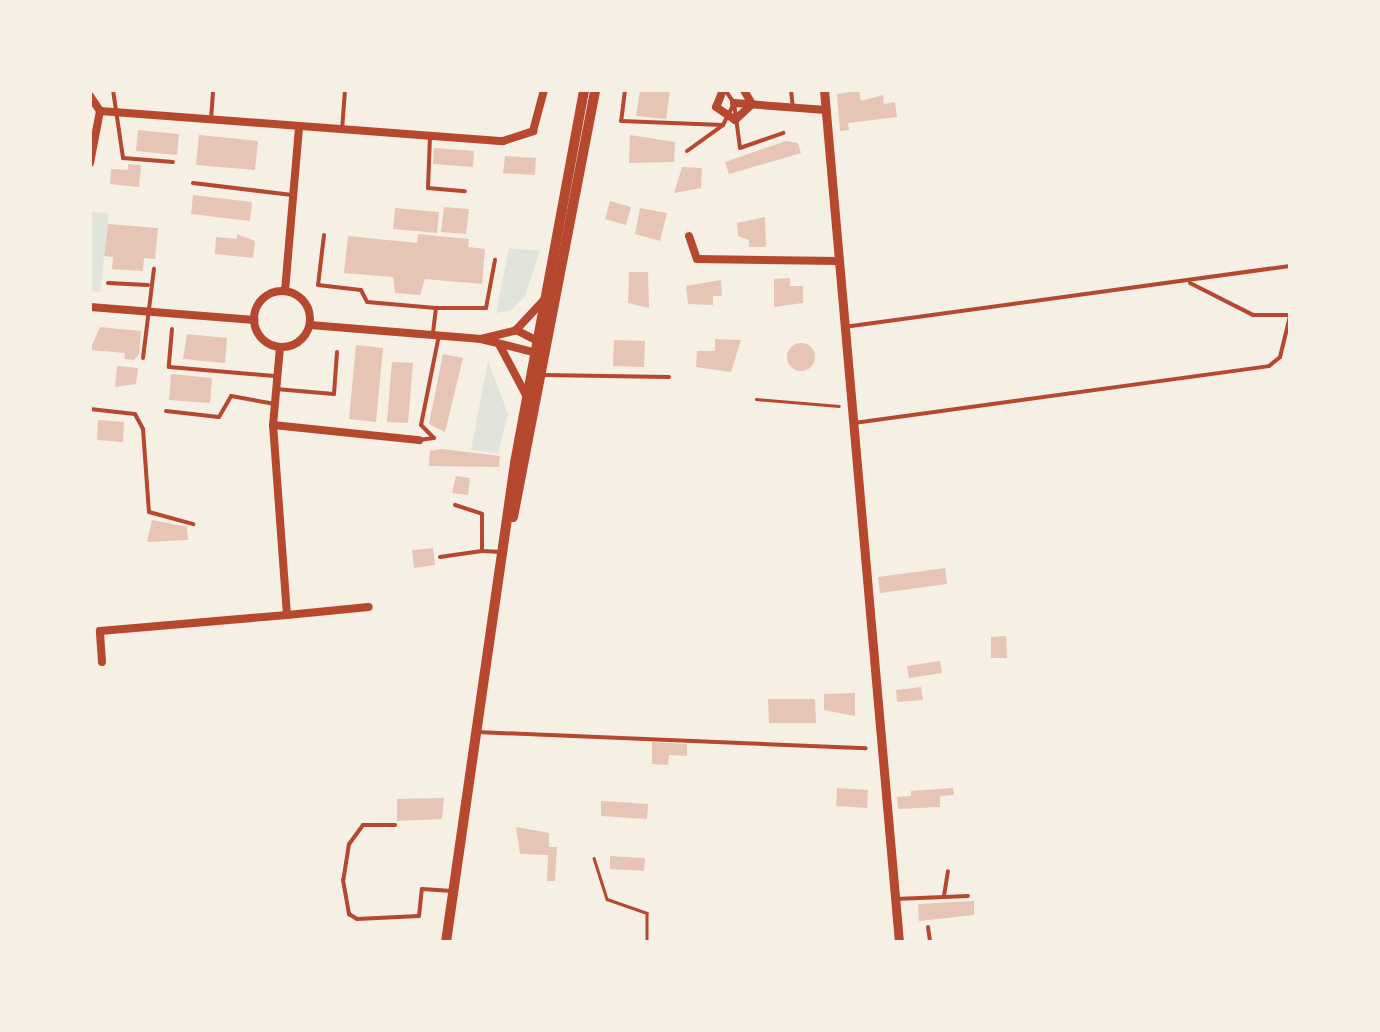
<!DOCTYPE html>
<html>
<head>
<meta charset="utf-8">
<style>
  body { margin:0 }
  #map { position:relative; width:1380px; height:1032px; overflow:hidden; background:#f6efe4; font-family:"DejaVu Sans",sans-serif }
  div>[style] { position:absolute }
  .green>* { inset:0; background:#e2e4dc }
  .building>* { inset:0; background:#e6c5b7 }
  .round { border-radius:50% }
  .path>* { height:2.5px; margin:-1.25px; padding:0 1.25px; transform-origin:1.25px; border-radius:1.25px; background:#b5482f }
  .service>* { height:4px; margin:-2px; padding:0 2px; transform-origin:2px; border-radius:2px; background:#b5482f }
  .minor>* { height:8px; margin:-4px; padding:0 4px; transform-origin:4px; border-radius:4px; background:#b5482f }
  .minor>.ring { margin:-4px; padding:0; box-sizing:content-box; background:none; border:8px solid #b5482f; border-radius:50% }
  .tertiary>* { height:9px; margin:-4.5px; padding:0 4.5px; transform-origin:4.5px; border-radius:4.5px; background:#b5482f }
  .secondary>* { height:10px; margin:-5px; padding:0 5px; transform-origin:5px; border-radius:5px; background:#b5482f }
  span { translate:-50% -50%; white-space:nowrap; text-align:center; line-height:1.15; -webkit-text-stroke:8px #f6efe4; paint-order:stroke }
  .frame { position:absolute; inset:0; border:92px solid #f6efe4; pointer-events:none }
</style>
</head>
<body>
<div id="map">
  <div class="green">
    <div style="clip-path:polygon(90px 212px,109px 213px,100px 292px,90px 291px)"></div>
    <div style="clip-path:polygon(509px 248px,540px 251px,525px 296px,512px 310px,496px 313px)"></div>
    <div style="clip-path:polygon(488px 361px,508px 414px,498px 453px,471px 450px)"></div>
  </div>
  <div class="building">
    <div style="clip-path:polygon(640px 90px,670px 90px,666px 119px,636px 116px)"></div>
    <div style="clip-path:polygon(859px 91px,861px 101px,883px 95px,884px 104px,895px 102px,897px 117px,848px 123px,849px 130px,840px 131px,837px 94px)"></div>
    <div style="clip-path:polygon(138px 130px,179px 134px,177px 155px,136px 151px)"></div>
    <div style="clip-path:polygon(199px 135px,258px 141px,255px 170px,196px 165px)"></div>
    <div style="clip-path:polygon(630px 135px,675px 142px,674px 162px,629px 163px)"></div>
    <div style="clip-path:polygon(786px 141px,798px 143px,801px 153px,729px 174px,725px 162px)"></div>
    <div style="clip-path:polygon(434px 148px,474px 151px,473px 167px,433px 164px)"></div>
    <div style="clip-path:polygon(505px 156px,536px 158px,535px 175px,503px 173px)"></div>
    <div style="clip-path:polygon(128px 164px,141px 165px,139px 187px,110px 184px,111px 169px,128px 170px)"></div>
    <div style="clip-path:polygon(682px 167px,702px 168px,701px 188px,674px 193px)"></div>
    <div style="clip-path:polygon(193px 195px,252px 202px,250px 221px,191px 214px)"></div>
    <div style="clip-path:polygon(610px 201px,631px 207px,626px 225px,605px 219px)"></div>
    <div style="clip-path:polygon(444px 207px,469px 209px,466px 234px,441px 232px)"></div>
    <div style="clip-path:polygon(395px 208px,439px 212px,437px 233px,393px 229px)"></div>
    <div style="clip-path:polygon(640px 208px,667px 213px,660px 241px,635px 234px)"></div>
    <div style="clip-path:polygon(765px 217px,766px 247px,749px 247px,749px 240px,738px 236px,737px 223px)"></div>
    <div style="clip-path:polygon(108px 224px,158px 228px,155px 259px,144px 258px,143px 271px,112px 269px,113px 257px,104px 256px)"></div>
    <div style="clip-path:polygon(237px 234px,255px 241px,253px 258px,215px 254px,216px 237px,237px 239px)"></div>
    <div style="clip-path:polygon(418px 234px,469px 239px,468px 247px,485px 249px,482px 284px,425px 279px,420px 295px,395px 293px,393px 277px,344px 273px,348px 236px,417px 243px)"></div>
    <div style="clip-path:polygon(629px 272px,648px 272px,649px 308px,628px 303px)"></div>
    <div style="clip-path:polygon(790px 278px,790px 286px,803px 286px,803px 303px,774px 307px,774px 279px)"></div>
    <div style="clip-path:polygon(721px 280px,722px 296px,713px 296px,713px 305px,688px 304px,686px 286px)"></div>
    <div style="clip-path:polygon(100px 327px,141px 331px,139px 354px,134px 360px,124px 359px,125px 353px,90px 350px)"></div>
    <div style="clip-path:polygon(187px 334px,227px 338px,225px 363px,183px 359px)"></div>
    <div style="clip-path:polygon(715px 339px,741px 340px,731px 372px,696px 367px,697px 351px,715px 351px)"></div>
    <div style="clip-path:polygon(614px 340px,645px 341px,644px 367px,613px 366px)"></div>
    <div class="round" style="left:787px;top:343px;width:28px;height:28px"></div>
    <div style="clip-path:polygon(356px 345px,383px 348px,376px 422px,349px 419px)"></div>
    <div style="clip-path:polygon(443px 354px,463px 358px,445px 432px,429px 424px)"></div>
    <div style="clip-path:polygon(392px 362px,413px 363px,408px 423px,387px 422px)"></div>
    <div style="clip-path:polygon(117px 366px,138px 368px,136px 384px,115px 387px)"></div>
    <div style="clip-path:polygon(171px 374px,212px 378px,210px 403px,169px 400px)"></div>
    <div style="clip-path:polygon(98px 420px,124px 422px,123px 442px,97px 440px)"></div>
    <div style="clip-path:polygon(442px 449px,500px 456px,499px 467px,429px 466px,430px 451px)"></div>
    <div style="clip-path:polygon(456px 476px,470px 478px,468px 495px,452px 493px)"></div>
    <div style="clip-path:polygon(152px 520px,187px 527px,188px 540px,147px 542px)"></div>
    <div style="clip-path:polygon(433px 548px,435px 565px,414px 568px,412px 550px)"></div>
    <div style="clip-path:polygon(945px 568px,947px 584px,880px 593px,878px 577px)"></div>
    <div style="clip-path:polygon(1006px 636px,1007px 658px,991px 658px,991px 637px)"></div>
    <div style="clip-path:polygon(940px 661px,942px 673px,909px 678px,907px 666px)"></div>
    <div style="clip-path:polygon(921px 687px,923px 700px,897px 702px,896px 690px)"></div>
    <div style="clip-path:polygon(855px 693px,855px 716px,824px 710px,824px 694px)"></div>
    <div style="clip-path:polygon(768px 699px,815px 699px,816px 723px,769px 723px)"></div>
    <div style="clip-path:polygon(652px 742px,687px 744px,687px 756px,669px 755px,668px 765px,652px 764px)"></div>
    <div style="clip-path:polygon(837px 788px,868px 790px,867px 808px,836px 806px)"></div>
    <div style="clip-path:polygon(953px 788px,954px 795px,940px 796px,940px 807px,898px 809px,897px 797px,911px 796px,911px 791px)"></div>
    <div style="clip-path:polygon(444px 798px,442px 819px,397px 821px,397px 799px)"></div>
    <div style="clip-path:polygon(601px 801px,648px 804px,647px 819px,601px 816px)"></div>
    <div style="clip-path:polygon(516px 827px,549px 833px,549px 847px,557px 847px,555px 881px,547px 881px,548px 855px,520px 854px)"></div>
    <div style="clip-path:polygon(610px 856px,645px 858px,644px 871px,610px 869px)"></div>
    <div style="clip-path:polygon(974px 901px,974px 915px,919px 921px,918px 904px)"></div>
  </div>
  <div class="path">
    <div style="left:756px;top:399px;width:83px;rotate:4.8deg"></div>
    <div style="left:594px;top:858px;width:43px;rotate:72.4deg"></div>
    <div style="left:607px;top:899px;width:42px;rotate:19.3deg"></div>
    <div style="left:647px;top:913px;width:29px;rotate:90deg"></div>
  </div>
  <div class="service">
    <div style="left:113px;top:90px;width:69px;rotate:81.6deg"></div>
    <div style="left:123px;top:158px;width:50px;rotate:4.6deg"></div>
    <div style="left:625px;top:90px;width:31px;rotate:97deg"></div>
    <div style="left:621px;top:121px;width:102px;rotate:2.2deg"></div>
    <div style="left:723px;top:125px;width:25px;rotate:-63deg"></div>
    <div style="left:725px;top:90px;width:16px;rotate:55deg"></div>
    <div style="left:734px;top:103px;width:45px;rotate:82.4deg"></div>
    <div style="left:740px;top:148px;width:46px;rotate:-19.2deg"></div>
    <div style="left:791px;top:90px;width:18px;rotate:84deg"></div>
    <div style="left:211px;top:120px;width:30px;rotate:-86deg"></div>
    <div style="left:342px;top:130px;width:40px;rotate:-85.7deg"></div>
    <div style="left:430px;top:136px;width:52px;rotate:92.2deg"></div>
    <div style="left:428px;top:188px;width:37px;rotate:5deg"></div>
    <div style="left:687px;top:151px;width:44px;rotate:-35.8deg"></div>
    <div style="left:193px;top:183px;width:100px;rotate:6.9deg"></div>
    <div style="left:324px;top:235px;width:50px;rotate:96.8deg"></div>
    <div style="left:318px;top:285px;width:43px;rotate:6.6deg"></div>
    <div style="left:361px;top:290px;width:13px;rotate:63deg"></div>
    <div style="left:367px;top:302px;width:69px;rotate:5deg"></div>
    <div style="left:436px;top:308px;width:26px;rotate:97deg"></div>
    <div style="left:108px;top:283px;width:40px;rotate:2.9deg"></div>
    <div style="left:1190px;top:283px;width:71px;rotate:26.9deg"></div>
    <div style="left:1253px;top:315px;width:37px"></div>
    <div style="left:436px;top:308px;width:50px"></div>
    <div style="left:486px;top:308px;width:49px;rotate:-79.4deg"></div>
    <div style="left:844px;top:327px;width:450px;rotate:-7.8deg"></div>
    <div style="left:172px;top:329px;width:38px;rotate:95deg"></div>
    <div style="left:169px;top:367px;width:106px;rotate:4.9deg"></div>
    <div style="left:143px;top:358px;width:90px;rotate:-83deg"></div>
    <div style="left:543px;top:375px;width:126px;rotate:0.9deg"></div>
    <div style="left:276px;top:389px;width:58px;rotate:4.9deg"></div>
    <div style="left:334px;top:394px;width:42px;rotate:-85.9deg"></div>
    <div style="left:90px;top:409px;width:45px;rotate:6.3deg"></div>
    <div style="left:135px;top:414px;width:17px;rotate:62deg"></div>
    <div style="left:143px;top:429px;width:83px;rotate:85.9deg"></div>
    <div style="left:149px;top:512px;width:46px;rotate:15.3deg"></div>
    <div style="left:166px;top:411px;width:53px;rotate:6.5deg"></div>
    <div style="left:219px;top:417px;width:24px;rotate:-60deg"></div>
    <div style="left:231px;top:396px;width:45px;rotate:10.3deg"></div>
    <div style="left:854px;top:423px;width:419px;rotate:-7.8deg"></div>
    <div style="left:1269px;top:366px;width:14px;rotate:-39deg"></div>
    <div style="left:1280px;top:357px;width:42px;rotate:-76.3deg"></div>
    <div style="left:419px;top:440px;width:15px;rotate:-8deg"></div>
    <div style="left:434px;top:438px;width:18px;rotate:-135deg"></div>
    <div style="left:421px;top:425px;width:92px;rotate:-78.7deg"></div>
    <div style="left:455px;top:505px;width:28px;rotate:18deg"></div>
    <div style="left:482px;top:514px;width:37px;rotate:90deg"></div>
    <div style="left:482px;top:551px;width:20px;rotate:3deg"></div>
    <div style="left:440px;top:557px;width:42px;rotate:-8.1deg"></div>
    <div style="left:477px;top:732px;width:389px;rotate:2.4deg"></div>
    <div style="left:395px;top:825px;width:32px;rotate:180deg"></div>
    <div style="left:363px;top:825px;width:24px;rotate:126deg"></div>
    <div style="left:349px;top:844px;width:36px;rotate:99deg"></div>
    <div style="left:343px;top:880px;width:35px;rotate:80deg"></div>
    <div style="left:349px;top:914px;width:9px;rotate:32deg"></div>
    <div style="left:357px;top:919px;width:62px;rotate:-2.8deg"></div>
    <div style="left:419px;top:916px;width:27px;rotate:-84deg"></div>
    <div style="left:422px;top:889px;width:30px;rotate:4deg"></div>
    <div style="left:944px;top:896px;width:25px;rotate:-81deg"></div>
    <div style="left:895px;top:899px;width:73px;rotate:-2.4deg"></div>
    <div style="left:928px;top:927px;width:15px;rotate:82deg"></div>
  </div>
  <div class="minor">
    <div style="left:723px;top:90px;width:18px;rotate:112deg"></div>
    <div style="left:716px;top:107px;width:23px;rotate:34deg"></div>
    <div style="left:735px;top:120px;width:23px;rotate:-43deg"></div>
    <div style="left:752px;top:104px;width:16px;rotate:-120deg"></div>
    <div style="left:90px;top:96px;width:18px;rotate:56deg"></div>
    <div style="left:100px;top:111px;width:53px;rotate:100.9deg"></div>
    <div style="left:734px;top:103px;width:92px;rotate:4.4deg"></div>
    <div style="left:100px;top:111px;width:404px;rotate:4.3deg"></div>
    <div style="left:503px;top:141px;width:32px;rotate:-18deg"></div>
    <div style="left:533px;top:131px;width:42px;rotate:-75deg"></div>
    <div style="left:689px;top:236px;width:24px;rotate:71deg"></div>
    <div style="left:697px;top:259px;width:142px;rotate:0.8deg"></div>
    <div style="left:285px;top:291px;width:165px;rotate:-85.1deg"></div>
    <div class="ring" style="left:254px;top:291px;width:48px;height:48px"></div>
    <div style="left:90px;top:307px;width:165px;rotate:4.5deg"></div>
    <div style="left:310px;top:325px;width:172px;rotate:4.7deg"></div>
    <div style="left:481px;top:339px;width:58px;rotate:14deg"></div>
    <div style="left:516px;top:330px;width:41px;rotate:-47deg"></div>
    <div style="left:481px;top:339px;width:36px;rotate:-14deg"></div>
    <div style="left:516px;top:330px;width:29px;rotate:27deg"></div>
    <div style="left:500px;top:346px;width:55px;rotate:62deg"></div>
    <div style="left:280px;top:347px;width:78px;rotate:95.1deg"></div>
    <div style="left:273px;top:425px;width:147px;rotate:5.9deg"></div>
    <div style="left:287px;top:615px;width:82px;rotate:-5.6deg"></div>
    <div style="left:102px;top:662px;width:31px;rotate:-94deg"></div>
    <div style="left:100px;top:631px;width:188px;rotate:-4.9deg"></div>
    <div style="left:287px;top:615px;width:191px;rotate:-94.2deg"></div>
  </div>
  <div class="tertiary">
    <div style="left:824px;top:90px;width:855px;rotate:84.97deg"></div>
  </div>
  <div class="secondary">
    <div style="left:513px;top:517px;width:435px;rotate:-79.1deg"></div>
    <div style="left:446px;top:942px;width:484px;rotate:-81.8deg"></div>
    <div style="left:515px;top:463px;width:379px;rotate:-79.5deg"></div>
  </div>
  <div class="frame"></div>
</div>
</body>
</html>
